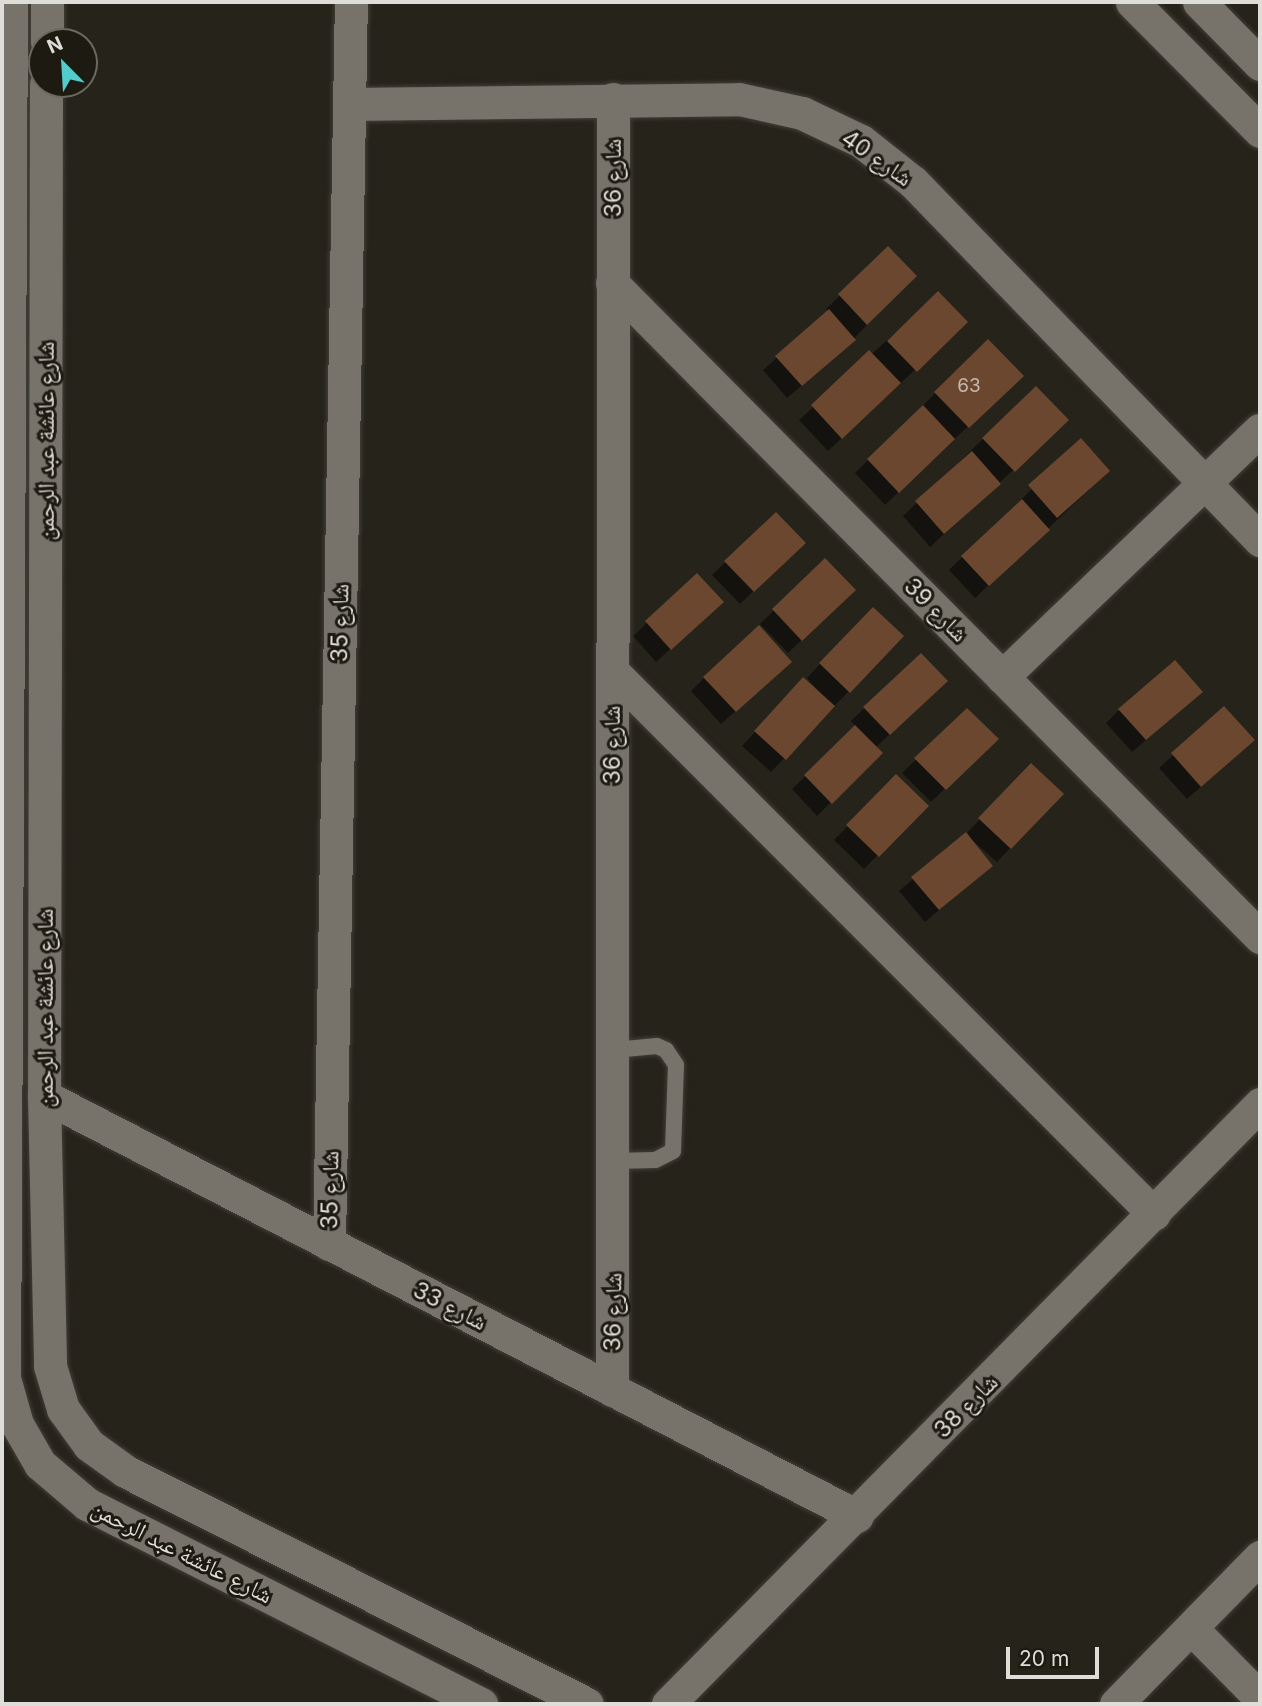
<!DOCTYPE html>
<html>
<head>
<meta charset="utf-8">
<style>
  body { margin:0 }
  #map { position:relative; width:1262px; height:1706px; overflow:hidden; background:#26231b; font-family:Inter,"Noto Naskh Arabic",sans-serif }
  div>[style] { position:absolute }
  .shadow>* { inset:0; background:#0007 }
  .building>* { inset:0; background:#6a472e }
  .roads { filter:drop-shadow(0 0 2px #413f38) drop-shadow(0 0 2px #413f38) }
  .lane>* { height:16px; margin:-8px; padding:0 8px; transform-origin:8px; border-radius:8px; background:#77736a }
  .street>* { height:33px; margin:-16.5px; padding:0 16.5px; transform-origin:16.5px; border-radius:16.5px; background:#77736a }
  span { translate:-50% -50%; white-space:nowrap; text-align:center; line-height:1.15; -webkit-text-stroke:6px #1d1a12; paint-order:stroke }
  .number-label { font-size:19px; color:#c2b8ae }
  .number-label span { -webkit-text-stroke-width:0 }
  .street-label { font-size:23px; color:#dfddd8 }
  .frame { position:absolute; inset:0; border:4px solid #dfddd8; pointer-events:none }
  .north { position:absolute; left:28px; top:28px; width:70px; height:70px; box-sizing:border-box; background:#1d1a12; border:2px solid #6b6861; border-radius:50%; rotate:336deg; font-size:19px; font-weight:700; line-height:28px; text-align:center; color:#dfddd8 }
  .north::after { content:''; display:block; margin:auto; width:24px; height:32px; background:#53cdcb; clip-path:polygon(50% 0,100% 100%,50% 72%,0 100%) }
  .scale { position:absolute; left:1006px; top:1647px; width:93px; height:32px; box-sizing:border-box; border:4px solid #dfddd8; border-top:0; padding-left:9px; font-size:21px; line-height:24px; white-space:nowrap; color:#dfddd8; -webkit-text-stroke:5px #1d1a12; paint-order:stroke }
</style>
</head>
<body>
<div id="map">
  <div class="shadow">
    <div style="clip-path:polygon(888px 249px,914px 276px,840px 353px,787px 398px,763px 370px,829px 312px,826px 309px)"></div>
    <div style="clip-path:polygon(938px 294px,966px 322px,828px 451px,799px 420px)"></div>
    <div style="clip-path:polygon(988px 341px,1021px 376px,885px 505px,855px 473px)"></div>
    <div style="clip-path:polygon(1036px 388px,1067px 420px,930px 547px,903px 516px)"></div>
    <div style="clip-path:polygon(1081px 441px,1095px 484px,975px 598px,949px 570px)"></div>
    <div style="clip-path:polygon(776px 514px,803px 543px,740px 604px,712px 575px)"></div>
    <div style="clip-path:polygon(825px 561px,853px 590px,788px 653px,760px 624px)"></div>
    <div style="clip-path:polygon(697px 576px,708px 615px,656px 662px,633px 636px)"></div>
    <div style="clip-path:polygon(859px 622px,849px 691px,771px 772px,742px 746px,790px 693px,827px 701px,807px 678px)"></div>
    <div style="clip-path:polygon(776px 675px,721px 724px,691px 691px,704px 678px)"></div>
    <div style="clip-path:polygon(932px 695px,875px 748px,880px 753px,817px 816px,792px 789px,856px 727px,851px 721px,864px 708px)"></div>
    <div style="clip-path:polygon(1187px 705px,1132px 752px,1106px 723px,1119px 710px)"></div>
    <div style="clip-path:polygon(1224px 709px,1239px 753px,1187px 799px,1159px 768px)"></div>
    <div style="clip-path:polygon(967px 710px,996px 739px,931px 802px,902px 773px)"></div>
    <div style="clip-path:polygon(896px 777px,926px 806px,864px 869px,834px 840px)"></div>
    <div style="clip-path:polygon(1018px 778px,1062px 794px,997px 862px,966px 835px,991px 866px,925px 922px,899px 891px,967px 833px)"></div>
  </div>
  <div class="building">
    <div style="clip-path:polygon(888px 246px,917px 276px,867px 325px,838px 294px)"></div>
    <div style="clip-path:polygon(938px 291px,968px 322px,917px 372px,887px 341px)"></div>
    <div style="clip-path:polygon(829px 309px,856px 340px,802px 386px,775px 356px)"></div>
    <div style="clip-path:polygon(988px 339px,1024px 376px,969px 428px,934px 392px)"></div>
    <div style="clip-path:polygon(869px 350px,901px 383px,842px 439px,811px 405px)"></div>
    <div style="clip-path:polygon(1036px 386px,1069px 420px,1015px 472px,982px 438px)"></div>
    <div style="clip-path:polygon(923px 405px,955px 439px,899px 493px,867px 459px)"></div>
    <div style="clip-path:polygon(1081px 438px,1110px 471px,1057px 518px,1028px 485px)"></div>
    <div style="clip-path:polygon(972px 451px,1001px 484px,944px 534px,915px 501px)"></div>
    <div style="clip-path:polygon(1022px 499px,1050px 530px,989px 586px,961px 556px)"></div>
    <div style="clip-path:polygon(776px 512px,806px 543px,754px 592px,724px 561px)"></div>
    <div style="clip-path:polygon(825px 558px,856px 590px,802px 641px,772px 609px)"></div>
    <div style="clip-path:polygon(697px 573px,724px 602px,671px 650px,645px 621px)"></div>
    <div style="clip-path:polygon(873px 607px,904px 636px,850px 693px,819px 663px)"></div>
    <div style="clip-path:polygon(759px 625px,792px 662px,736px 712px,703px 677px)"></div>
    <div style="clip-path:polygon(921px 653px,948px 681px,890px 735px,863px 707px)"></div>
    <div style="clip-path:polygon(1175px 660px,1203px 692px,1146px 740px,1118px 709px)"></div>
    <div style="clip-path:polygon(803px 677px,835px 706px,786px 760px,754px 731px)"></div>
    <div style="clip-path:polygon(1224px 706px,1255px 740px,1201px 787px,1171px 753px)"></div>
    <div style="clip-path:polygon(967px 708px,999px 739px,946px 790px,914px 758px)"></div>
    <div style="clip-path:polygon(855px 725px,883px 753px,832px 804px,804px 775px)"></div>
    <div style="clip-path:polygon(1031px 763px,1064px 794px,1011px 849px,978px 818px)"></div>
    <div style="clip-path:polygon(896px 774px,929px 806px,879px 857px,846px 825px)"></div>
    <div style="clip-path:polygon(966px 832px,993px 866px,939px 910px,911px 877px)"></div>
  </div>
  <div class="roads">
    <div class="lane">
      <div style="left:614px;top:1050px;width:43px;rotate:-5.3deg"></div>
      <div style="left:657px;top:1046px;width:10px;rotate:24deg"></div>
      <div style="left:666px;top:1050px;width:18px;rotate:56deg"></div>
      <div style="left:676px;top:1065px;width:86px;rotate:92deg"></div>
      <div style="left:673px;top:1151px;width:20px;rotate:153deg"></div>
      <div style="left:655px;top:1160px;width:41px;rotate:178.6deg"></div>
    </div>
    <div class="street">
      <div style="left:11px;top:2px;width:1376px;rotate:90.29deg"></div>
      <div style="left:4px;top:1378px;width:48px;rotate:74.2deg"></div>
      <div style="left:17px;top:1424px;width:46px;rotate:60.1deg"></div>
      <div style="left:40px;top:1464px;width:62px;rotate:40.4deg"></div>
      <div style="left:87px;top:1504px;width:442px;rotate:26.9deg"></div>
      <div style="left:1132px;top:2px;width:182px;rotate:45.2deg"></div>
      <div style="left:1199px;top:2px;width:87px;rotate:45.5deg"></div>
      <div style="left:47px;top:42px;width:40px;rotate:-90deg"></div>
      <div style="left:46px;top:84px;width:1012px;rotate:90.11deg"></div>
      <div style="left:44px;top:1096px;width:270px;rotate:88.7deg"></div>
      <div style="left:50px;top:1366px;width:45px;rotate:73.2deg"></div>
      <div style="left:63px;top:1409px;width:44px;rotate:54.2deg"></div>
      <div style="left:89px;top:1445px;width:44px;rotate:35.8deg"></div>
      <div style="left:125px;top:1471px;width:517px;rotate:26.76deg"></div>
      <div style="left:349px;top:104px;width:390px;rotate:-0.7deg"></div>
      <div style="left:739px;top:99px;width:65px;rotate:12.5deg"></div>
      <div style="left:802px;top:113px;width:65px;rotate:25.4deg"></div>
      <div style="left:861px;top:141px;width:66px;rotate:38.3deg"></div>
      <div style="left:913px;top:182px;width:499px;rotate:45.9deg"></div>
      <div style="left:612px;top:283px;width:921px;rotate:45.26deg"></div>
      <div style="left:612px;top:671px;width:767px;rotate:45.05deg"></div>
      <div style="left:1002px;top:677px;width:357px;rotate:-43.8deg"></div>
      <div style="left:44px;top:1096px;width:915px;rotate:27.32deg"></div>
      <div style="left:329px;top:1244px;width:1242px;rotate:-88.99deg"></div>
      <div style="left:612px;top:1390px;width:1291px;rotate:-89.96deg"></div>
      <div style="left:1191px;top:1628px;width:98px;rotate:45.4deg"></div>
      <div style="left:668px;top:1704px;width:843px;rotate:-45.38deg"></div>
      <div style="left:1116px;top:1704px;width:206px;rotate:-45.6deg"></div>
    </div>
  </div>
  <div class="number-label">
    <span style="left:969px;top:386px">63</span>
  </div>
  <div class="street-label">
    <span style="left:877px;top:158px;rotate:35deg">شارع 40</span>
    <span style="left:613px;top:178px;rotate:-90deg">شارع 36</span>
    <span style="left:46px;top:441px;rotate:-90deg">شارع عائشة عبد الرحمن</span>
    <span style="left:936px;top:610px;rotate:45deg">شارع 39</span>
    <span style="left:340px;top:623px;rotate:-89deg">شارع 35</span>
    <span style="left:612px;top:745px;rotate:-90deg">شارع 36</span>
    <span style="left:45px;top:1008px;rotate:-90deg">شارع عائشة عبد الرحمن</span>
    <span style="left:330px;top:1190px;rotate:-89deg">شارع 35</span>
    <span style="left:450px;top:1306px;rotate:27deg">شارع 33</span>
    <span style="left:613px;top:1312px;rotate:-89deg">شارع 36</span>
    <span style="left:966px;top:1406px;rotate:-45deg">شارع 38</span>
    <span style="left:182px;top:1552px;rotate:27deg">شارع عائشة عبد الرحمن</span>
  </div>
  <div class="frame"></div>
  <div class="north">N</div>
  <div class="scale">20 m</div>
</div>
</body>
</html>
